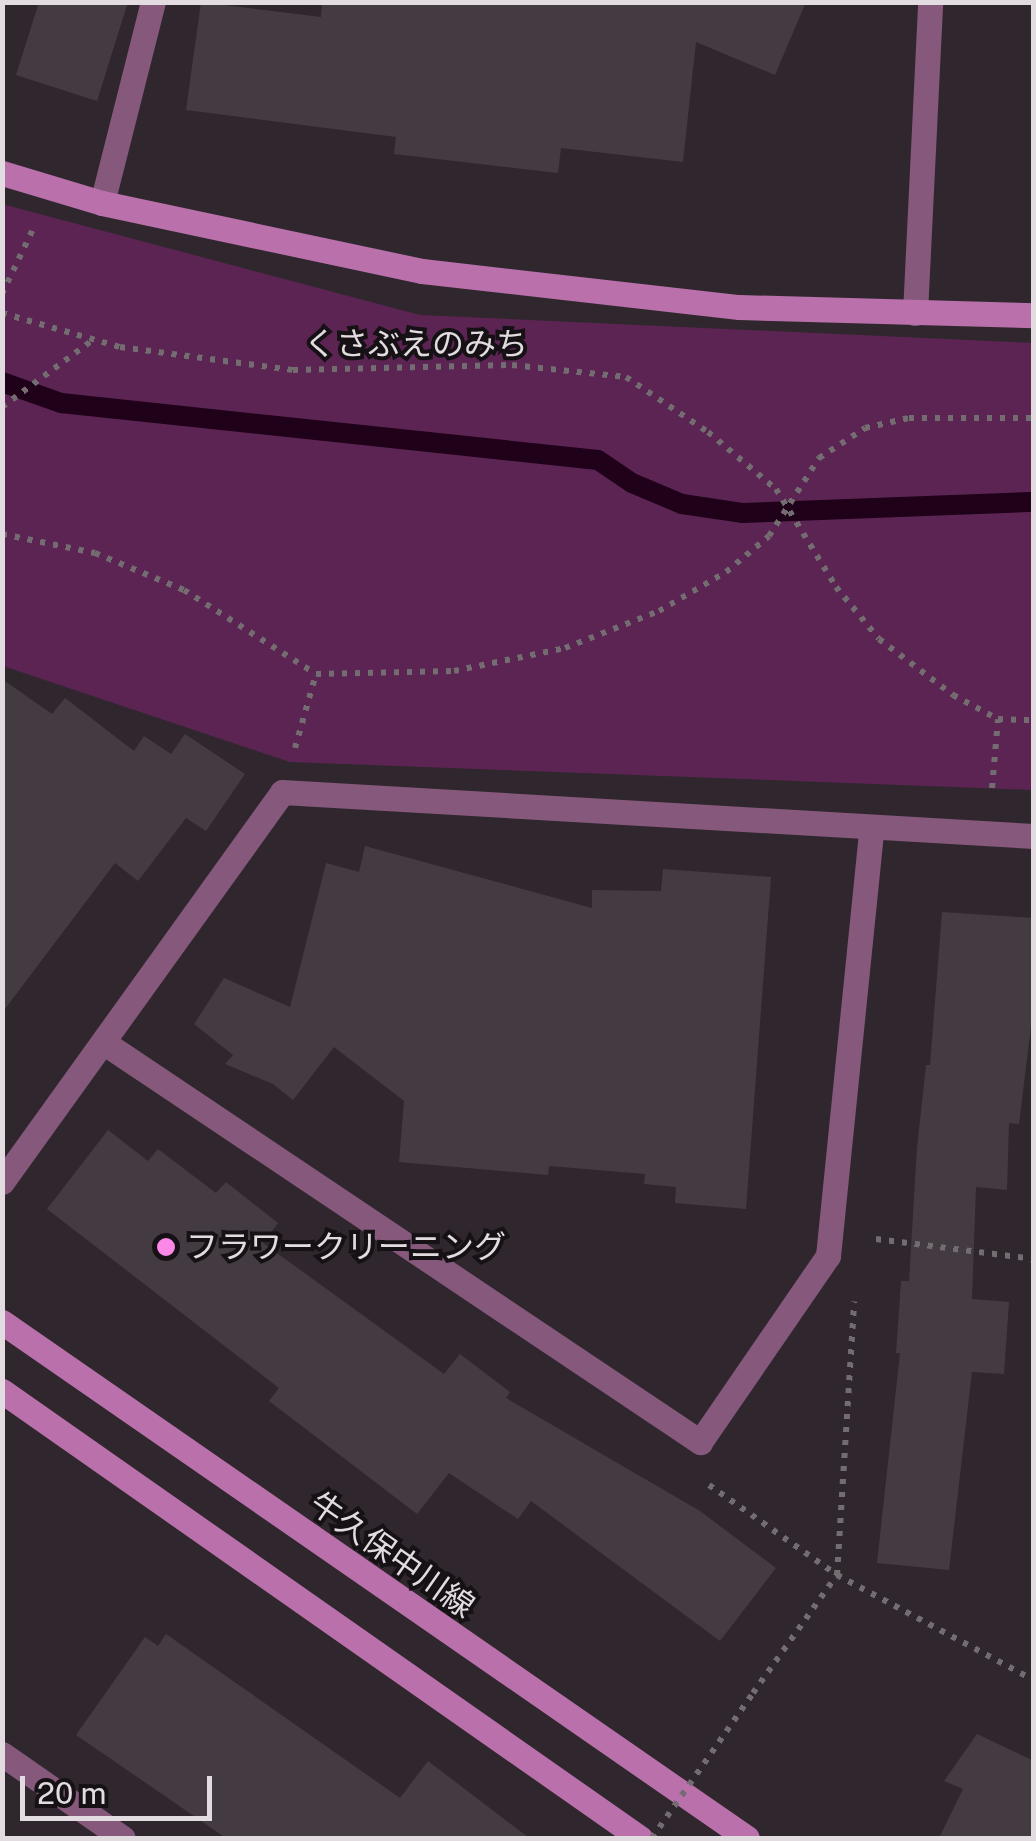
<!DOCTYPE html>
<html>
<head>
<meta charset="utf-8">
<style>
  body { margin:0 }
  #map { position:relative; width:1036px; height:1841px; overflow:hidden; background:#2f272d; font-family:"Public Sans","Noto Sans JP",sans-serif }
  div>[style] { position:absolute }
  .green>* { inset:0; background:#5c2453 }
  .stream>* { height:20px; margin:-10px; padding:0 10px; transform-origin:10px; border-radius:10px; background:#1f011a }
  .building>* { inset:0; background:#443b42 }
  .path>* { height:6px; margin-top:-3px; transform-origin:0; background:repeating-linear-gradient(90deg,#736c71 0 5px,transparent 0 13px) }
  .street>* { height:25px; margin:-12.5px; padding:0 12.5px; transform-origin:12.5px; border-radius:12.5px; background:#86587c }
  .secondary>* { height:25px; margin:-12.5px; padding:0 12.5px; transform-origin:12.5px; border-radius:12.5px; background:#b970ab }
  .path-bridge>* { height:6px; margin-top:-3px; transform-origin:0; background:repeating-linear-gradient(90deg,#736c71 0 5px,transparent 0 13px) }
  .dots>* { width:28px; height:28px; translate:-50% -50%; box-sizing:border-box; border:5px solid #151114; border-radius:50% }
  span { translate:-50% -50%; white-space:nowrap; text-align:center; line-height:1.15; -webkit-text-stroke:8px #151114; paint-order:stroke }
  .street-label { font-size:32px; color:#e2dce0 }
  .poi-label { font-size:32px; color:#e2dce0 }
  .left { translate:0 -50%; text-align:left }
  .frame { position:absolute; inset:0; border:5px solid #e2dce0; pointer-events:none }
  .scale { position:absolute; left:20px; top:1776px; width:192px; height:45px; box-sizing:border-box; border:5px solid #e2dce0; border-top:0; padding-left:12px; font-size:30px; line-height:35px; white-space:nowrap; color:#e2dce0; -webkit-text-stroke:8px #151114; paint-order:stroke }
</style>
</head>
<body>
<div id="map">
  <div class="green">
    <div style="clip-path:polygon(2px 204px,420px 315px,1033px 343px,1033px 790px,290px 762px,3px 666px)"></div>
  </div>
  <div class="stream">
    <div style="left:2px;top:382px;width:63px;rotate:19.6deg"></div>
    <div style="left:61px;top:403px;width:540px;rotate:6.06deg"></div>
    <div style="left:598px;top:460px;width:41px;rotate:34.1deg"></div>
    <div style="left:632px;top:483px;width:54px;rotate:22.8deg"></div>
    <div style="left:682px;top:504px;width:62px;rotate:8.4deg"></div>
    <div style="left:743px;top:513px;width:291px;rotate:-2.2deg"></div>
  </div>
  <div class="building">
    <div style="clip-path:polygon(39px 2px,128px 2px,97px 101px,16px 75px)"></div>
    <div style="clip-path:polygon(201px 2px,321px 17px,322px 2px,806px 2px,775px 75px,696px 42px,683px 162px,561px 148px,558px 173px,394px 154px,396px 137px,186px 110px)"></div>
    <div style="clip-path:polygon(2px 679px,52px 714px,65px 698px,134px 751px,144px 736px,171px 754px,185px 734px,245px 774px,206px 831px,186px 818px,138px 881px,115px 863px,2px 1013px)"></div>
    <div style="clip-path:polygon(365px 846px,592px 908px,592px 890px,661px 891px,663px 869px,771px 877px,746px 1209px,675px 1203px,676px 1187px,644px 1184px,645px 1174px,549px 1166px,548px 1175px,399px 1162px,404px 1101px,334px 1047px,293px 1100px,273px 1084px,225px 1064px,233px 1055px,194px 1024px,224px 978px,290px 1007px,326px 863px,359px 872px)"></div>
    <div style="clip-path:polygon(942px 912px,1034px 918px,1034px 1002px,1019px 1124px,1009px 1123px,1007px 1190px,976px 1187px,972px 1299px,1009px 1302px,1004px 1374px,972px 1372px,949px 1570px,877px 1563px,900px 1353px,896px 1353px,901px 1281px,909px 1281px,917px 1148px,926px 1065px,930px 1065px)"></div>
    <div style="clip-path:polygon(108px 1130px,148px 1161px,158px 1149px,216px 1193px,226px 1182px,278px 1223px,263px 1243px,444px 1374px,460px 1354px,510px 1392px,506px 1398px,700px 1511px,776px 1568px,720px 1641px,531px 1501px,518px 1519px,449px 1473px,417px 1514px,269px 1401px,279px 1388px,47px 1209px)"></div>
    <div style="clip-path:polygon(166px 1634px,400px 1798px,428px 1761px,529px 1838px,226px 1838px,76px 1735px,145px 1637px,158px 1646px)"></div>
    <div style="clip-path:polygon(977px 1734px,1034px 1761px,1034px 1838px,939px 1838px,963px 1789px,944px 1781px)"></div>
  </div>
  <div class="path">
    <div style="left:2px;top:294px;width:74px;rotate:-64.5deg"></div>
    <div style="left:2px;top:313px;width:123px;rotate:16.1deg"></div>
    <div style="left:120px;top:347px;width:175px;rotate:7.6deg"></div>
    <div style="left:293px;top:370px;width:219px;rotate:-1.3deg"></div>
    <div style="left:512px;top:365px;width:115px;rotate:6deg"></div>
    <div style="left:626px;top:377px;width:99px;rotate:33.9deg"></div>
    <div style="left:708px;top:432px;width:89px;rotate:40deg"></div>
    <div style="left:776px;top:489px;width:115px;rotate:58.5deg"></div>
    <div style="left:836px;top:587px;width:67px;rotate:50.4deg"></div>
    <div style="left:879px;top:639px;width:93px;rotate:37.1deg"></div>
    <div style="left:953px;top:695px;width:51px;rotate:28.1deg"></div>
    <div style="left:998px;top:719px;width:36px;rotate:2deg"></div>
    <div style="left:2px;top:407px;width:113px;rotate:-36.4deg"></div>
    <div style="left:2px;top:534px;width:95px;rotate:11.5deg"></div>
    <div style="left:95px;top:553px;width:96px;rotate:22.6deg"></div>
    <div style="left:184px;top:590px;width:156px;rotate:32.5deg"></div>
    <div style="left:316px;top:674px;width:138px;rotate:-1.2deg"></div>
    <div style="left:454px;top:671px;width:113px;rotate:-11.7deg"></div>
    <div style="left:565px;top:648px;width:101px;rotate:-21.5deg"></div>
    <div style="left:659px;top:611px;width:78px;rotate:-30.2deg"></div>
    <div style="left:726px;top:572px;width:56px;rotate:-39.9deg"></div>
    <div style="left:769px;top:536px;width:93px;rotate:-57.3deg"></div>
    <div style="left:819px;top:458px;width:55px;rotate:-33.1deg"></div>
    <div style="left:865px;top:428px;width:45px;rotate:-12.8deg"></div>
    <div style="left:909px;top:418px;width:125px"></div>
    <div style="left:295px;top:748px;width:77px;rotate:-74.2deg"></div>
    <div style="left:992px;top:788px;width:69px;rotate:-85deg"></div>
    <div style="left:876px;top:1239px;width:159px;rotate:7.2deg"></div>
    <div style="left:709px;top:1485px;width:156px;rotate:35.1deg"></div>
    <div style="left:837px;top:1575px;width:223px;rotate:28.1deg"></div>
    <div style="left:753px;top:1693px;width:145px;rotate:-54.6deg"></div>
    <div style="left:837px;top:1575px;width:274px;rotate:-86.4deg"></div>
  </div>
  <div class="street">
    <div style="left:102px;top:203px;width:207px;rotate:-75.8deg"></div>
    <div style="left:915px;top:313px;width:311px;rotate:-87.2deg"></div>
    <div style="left:103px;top:1042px;width:719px;rotate:33.82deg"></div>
    <div style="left:700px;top:1442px;width:226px;rotate:-55.5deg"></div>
    <div style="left:828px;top:1256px;width:428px;rotate:-84.2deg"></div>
    <div style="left:2px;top:1182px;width:480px;rotate:-54.3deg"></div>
    <div style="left:282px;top:792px;width:753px;rotate:3.35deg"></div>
    <div style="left:2px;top:1754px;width:147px;rotate:34.8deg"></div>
  </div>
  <div class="secondary">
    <div style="left:2px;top:173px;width:104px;rotate:16.7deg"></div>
    <div style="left:102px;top:203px;width:327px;rotate:12deg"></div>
    <div style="left:422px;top:271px;width:319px;rotate:6.5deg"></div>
    <div style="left:739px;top:307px;width:295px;rotate:1.6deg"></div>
    <div style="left:2px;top:1322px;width:906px;rotate:34.71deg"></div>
    <div style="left:2px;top:1391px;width:779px;rotate:35.02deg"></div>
  </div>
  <div class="path-bridge">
    <div style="left:652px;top:1838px;width:177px;rotate:-55.1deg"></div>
  </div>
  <div class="dots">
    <div style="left:166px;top:1247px;background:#fb87e6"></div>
  </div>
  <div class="street-label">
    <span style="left:416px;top:344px">くさぶえのみち</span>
    <span style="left:392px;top:1555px;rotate:35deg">牛久保中川線</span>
  </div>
  <div class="poi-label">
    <span class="left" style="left:186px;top:1247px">フラワークリーニング</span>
  </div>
  <div class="frame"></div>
  <div class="scale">20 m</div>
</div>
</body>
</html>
